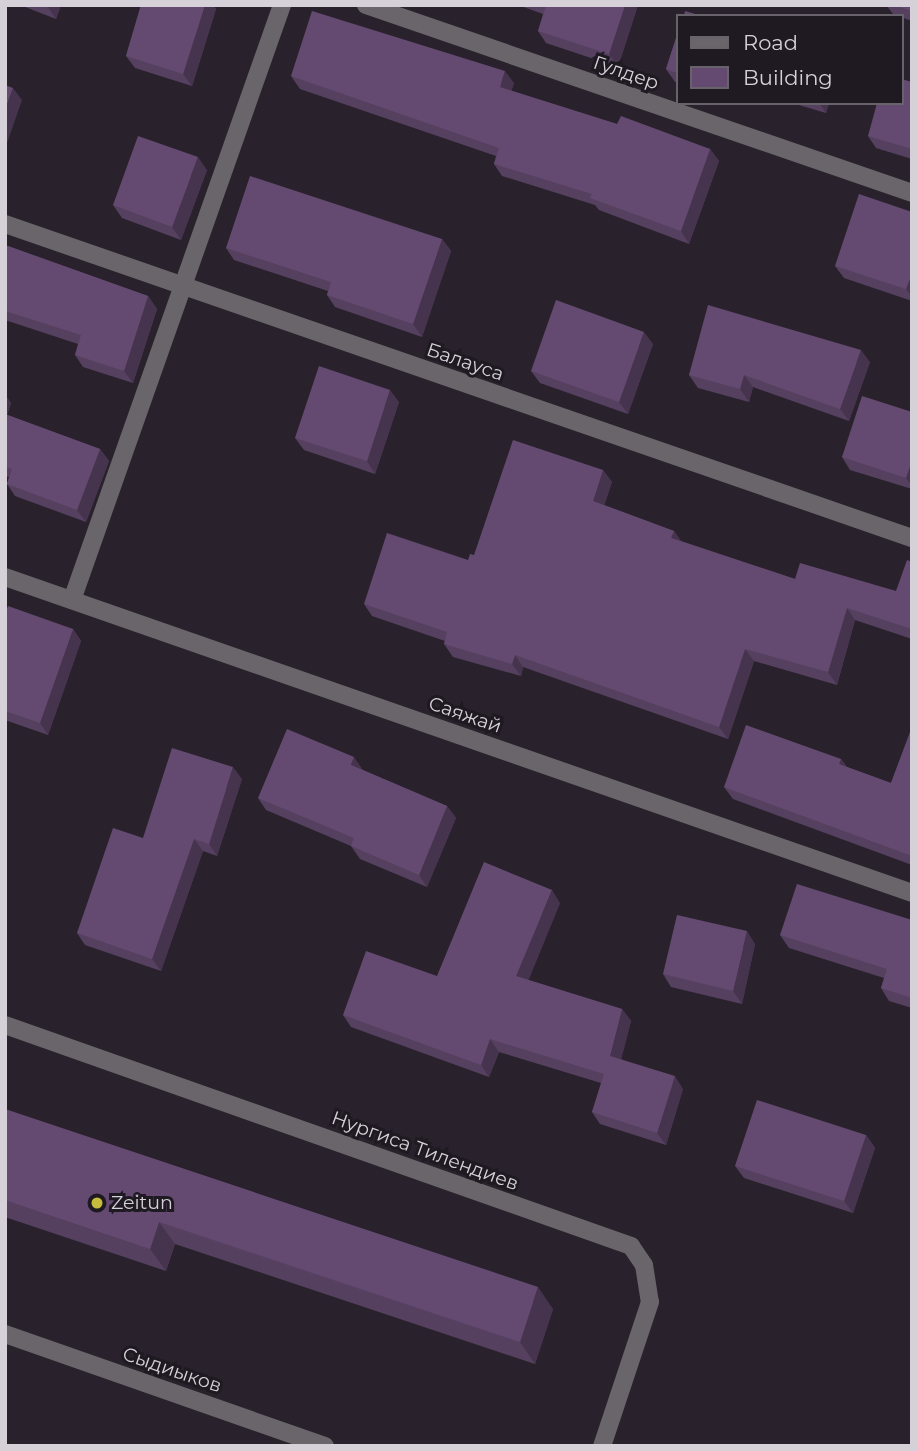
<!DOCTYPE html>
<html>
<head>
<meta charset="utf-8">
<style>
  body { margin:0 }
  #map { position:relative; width:917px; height:1451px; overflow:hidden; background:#29222c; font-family:Montserrat,sans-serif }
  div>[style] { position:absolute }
  .minor>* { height:18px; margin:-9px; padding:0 9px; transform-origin:9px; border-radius:9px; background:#69656a }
  .wall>* { inset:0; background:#564060 }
  .shaded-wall>* { inset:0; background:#46344e }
  .building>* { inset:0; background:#644a70 }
  .dots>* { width:19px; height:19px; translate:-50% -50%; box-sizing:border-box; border:4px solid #1f1922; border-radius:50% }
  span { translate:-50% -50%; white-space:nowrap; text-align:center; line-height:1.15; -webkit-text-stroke:6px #1f1922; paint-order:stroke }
  .street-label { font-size:19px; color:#d6d1d8 }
  .poi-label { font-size:19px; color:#d6d1d8 }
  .left { translate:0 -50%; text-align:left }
  .frame { position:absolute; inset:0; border:7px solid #d6d1d8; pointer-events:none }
  .legend { position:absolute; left:676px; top:14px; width:228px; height:91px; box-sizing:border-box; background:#1f1922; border:2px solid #68636b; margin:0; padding:9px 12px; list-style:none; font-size:21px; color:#d6d1d8 }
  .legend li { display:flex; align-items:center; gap:14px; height:35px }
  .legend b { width:35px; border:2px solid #68636b }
</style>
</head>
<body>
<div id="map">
  <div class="minor">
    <div style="left:366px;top:5px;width:577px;rotate:19deg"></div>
    <div style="left:5px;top:224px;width:960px;rotate:19.1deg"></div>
    <div style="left:5px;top:577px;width:960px;rotate:19.21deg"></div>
    <div style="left:72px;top:600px;width:631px;rotate:-70.56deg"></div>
    <div style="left:5px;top:1025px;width:664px;rotate:19.44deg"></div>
    <div style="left:631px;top:1246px;width:23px;rotate:56deg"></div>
    <div style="left:644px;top:1265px;width:37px;rotate:81deg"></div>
    <div style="left:650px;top:1302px;width:152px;rotate:108.4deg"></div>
    <div style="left:5px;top:1334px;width:339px;rotate:19.3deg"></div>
  </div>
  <div class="wall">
    <div style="clip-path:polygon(20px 5px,61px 5px,56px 19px)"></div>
    <div style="clip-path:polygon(141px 5px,213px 5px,216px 9px,192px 86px,135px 68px,126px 56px)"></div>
    <div style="clip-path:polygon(518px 5px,638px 5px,618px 67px,546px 43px,538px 31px,543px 14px)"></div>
    <div style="clip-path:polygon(886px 5px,912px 5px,912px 21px,901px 17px,901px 16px,893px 14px)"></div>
    <div style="clip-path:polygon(677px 35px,677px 82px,675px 82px,666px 69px)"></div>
    <div style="clip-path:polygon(291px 76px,514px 83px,511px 91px,617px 124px,710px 149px,719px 161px,689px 244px,599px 210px,595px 205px,502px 176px,494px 164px,496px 156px,300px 89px)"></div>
    <div style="clip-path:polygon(912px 82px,912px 159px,876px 148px,868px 136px)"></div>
    <div style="clip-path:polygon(792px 103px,829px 103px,826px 113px)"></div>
    <div style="clip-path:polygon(207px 170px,181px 240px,122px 218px,113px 205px)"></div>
    <div style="clip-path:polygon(912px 212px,912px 301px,844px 278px,835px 266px)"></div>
    <div style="clip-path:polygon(442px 239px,451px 251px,422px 337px,335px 307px,327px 295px,328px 291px,234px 260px,226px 248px)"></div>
    <div style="clip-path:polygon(5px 245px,148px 296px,157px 309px,133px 383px,83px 367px,75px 355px,78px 344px,5px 320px)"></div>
    <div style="clip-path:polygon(653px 344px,628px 414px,540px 383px,531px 371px)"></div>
    <div style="clip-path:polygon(870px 362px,849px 421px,753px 387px,749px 402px,698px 388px,689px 375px)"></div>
    <div style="clip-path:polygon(5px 395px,11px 403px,7px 415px,100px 449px,109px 461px,86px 522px,15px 496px,7px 484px,9px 477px,5px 476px)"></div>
    <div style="clip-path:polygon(399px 402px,375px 474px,304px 450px,295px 438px)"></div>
    <div style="clip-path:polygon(912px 412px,912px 489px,850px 470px,842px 457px)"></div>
    <div style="clip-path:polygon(603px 470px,612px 482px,604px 505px,674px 531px,681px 541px,795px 579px,896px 591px,912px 562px,912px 639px,855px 620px,837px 685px,754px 661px,728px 739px,523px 667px,521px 676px,453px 657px,444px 644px,445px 641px,372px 616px,364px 604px,468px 560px)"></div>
    <div style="clip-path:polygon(5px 614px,73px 629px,81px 641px,48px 735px,5px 720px)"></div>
    <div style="clip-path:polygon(912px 727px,912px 865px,733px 799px,724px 787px,841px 759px,847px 767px,891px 783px)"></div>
    <div style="clip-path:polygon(363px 770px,447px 806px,456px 818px,427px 887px,360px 859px,351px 846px,266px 810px,258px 798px)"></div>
    <div style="clip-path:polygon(242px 779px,217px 856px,203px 851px,161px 971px,85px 945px,77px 933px,143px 838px)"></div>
    <div style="clip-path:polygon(560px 903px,528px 980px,622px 1009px,631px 1021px,621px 1059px,683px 1089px,666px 1145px,600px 1124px,592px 1112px,601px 1083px,499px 1052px,489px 1077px,351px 1027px,343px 1015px,437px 976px)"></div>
    <div style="clip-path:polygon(912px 920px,912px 1008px,889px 1001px,881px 988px,884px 978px,789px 948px,780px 935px)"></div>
    <div style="clip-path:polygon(755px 944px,742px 1004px,671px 987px,663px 974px)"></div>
    <div style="clip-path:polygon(5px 1109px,553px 1309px,535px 1364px,175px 1244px,166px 1271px,5px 1217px)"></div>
    <div style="clip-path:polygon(866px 1135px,875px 1148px,853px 1213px,744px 1178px,735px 1166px)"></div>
  </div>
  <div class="shaded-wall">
    <div style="clip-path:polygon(48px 5px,61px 5px,56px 19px,47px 6px)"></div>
    <div style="clip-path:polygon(205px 5px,213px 5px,216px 9px,192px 86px,183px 74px)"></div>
    <div style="clip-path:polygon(625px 5px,638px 5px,618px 67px,609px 54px)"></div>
    <div style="clip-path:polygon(505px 71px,514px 83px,509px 99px,500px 87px)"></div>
    <div style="clip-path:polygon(13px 88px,22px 100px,5px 149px,5px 110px)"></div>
    <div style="clip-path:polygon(819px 103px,829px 103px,826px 113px)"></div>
    <div style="clip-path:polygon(710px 149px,719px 161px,689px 244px,681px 231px)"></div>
    <div style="clip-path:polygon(198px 157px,207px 170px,181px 240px,172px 227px)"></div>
    <div style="clip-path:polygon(442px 239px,451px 251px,422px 337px,413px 324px)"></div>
    <div style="clip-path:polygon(912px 273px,912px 297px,906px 289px)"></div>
    <div style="clip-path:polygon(148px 296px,157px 309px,133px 383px,124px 371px)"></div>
    <div style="clip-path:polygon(644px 332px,653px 344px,628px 414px,619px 402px)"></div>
    <div style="clip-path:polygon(861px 350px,870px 362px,849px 421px,840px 409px)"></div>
    <div style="clip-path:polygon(744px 375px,753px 387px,749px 402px,740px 389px)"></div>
    <div style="clip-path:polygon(390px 390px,399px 402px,375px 474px,367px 461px)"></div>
    <div style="clip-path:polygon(5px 395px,11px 403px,5px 421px)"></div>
    <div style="clip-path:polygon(100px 449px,109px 461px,86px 522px,77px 510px)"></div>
    <div style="clip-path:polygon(912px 460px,912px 486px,906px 478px)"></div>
    <div style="clip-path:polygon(603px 470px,612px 482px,602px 513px,593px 501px)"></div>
    <div style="clip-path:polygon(674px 531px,682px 543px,671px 538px)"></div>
    <div style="clip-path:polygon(847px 608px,855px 620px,837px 685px,828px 672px)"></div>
    <div style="clip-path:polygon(73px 629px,81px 641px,48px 735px,40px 723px)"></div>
    <div style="clip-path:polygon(745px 649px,754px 661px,728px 739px,719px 727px)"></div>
    <div style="clip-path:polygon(515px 655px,523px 667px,521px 676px,512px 664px)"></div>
    <div style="clip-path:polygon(354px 757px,363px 770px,360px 778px,351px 765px)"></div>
    <div style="clip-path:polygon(841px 759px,850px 771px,839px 764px)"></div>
    <div style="clip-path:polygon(233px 767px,242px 779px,217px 856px,209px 844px)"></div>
    <div style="clip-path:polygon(447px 806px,456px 818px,427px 887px,419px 875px)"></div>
    <div style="clip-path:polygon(194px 839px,203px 851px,161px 971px,152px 959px)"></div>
    <div style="clip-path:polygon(552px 890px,560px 903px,525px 989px,516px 976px)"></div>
    <div style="clip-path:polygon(747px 931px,755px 944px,742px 1004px,733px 991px)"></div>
    <div style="clip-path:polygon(622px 1009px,631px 1021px,619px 1068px,610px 1056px)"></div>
    <div style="clip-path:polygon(490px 1039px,499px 1052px,489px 1077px,481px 1065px)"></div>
    <div style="clip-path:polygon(675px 1076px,683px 1089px,666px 1145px,657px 1133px)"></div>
    <div style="clip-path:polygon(866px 1135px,875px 1148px,853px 1213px,844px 1201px)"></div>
    <div style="clip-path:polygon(159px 1222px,175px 1244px,166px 1271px,150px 1249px)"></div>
    <div style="clip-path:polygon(538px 1287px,553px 1309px,535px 1364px,520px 1342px)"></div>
  </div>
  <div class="building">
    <div style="clip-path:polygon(141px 5px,205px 5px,183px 74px,126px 56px)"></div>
    <div style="clip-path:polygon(544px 5px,625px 5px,609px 54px,538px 31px,546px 6px)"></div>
    <div style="clip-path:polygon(894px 5px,912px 5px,912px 11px)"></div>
    <div style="clip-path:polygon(312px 11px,505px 71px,500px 87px,617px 124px,621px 116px,710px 149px,681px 231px,590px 198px,592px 194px,494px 164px,499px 148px,291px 76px)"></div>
    <div style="clip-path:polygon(685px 11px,702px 16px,684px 16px)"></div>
    <div style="clip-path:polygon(677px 35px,677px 73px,666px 69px)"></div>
    <div style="clip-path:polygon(901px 79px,912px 82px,912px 149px,868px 136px,877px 103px,901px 103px)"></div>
    <div style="clip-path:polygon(5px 85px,13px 88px,5px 110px)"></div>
    <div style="clip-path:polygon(138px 136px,198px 157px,172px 227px,113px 205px)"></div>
    <div style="clip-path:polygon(250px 176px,442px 239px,413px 324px,327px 295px,331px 282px,226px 248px)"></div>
    <div style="clip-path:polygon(859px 194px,912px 212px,912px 273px,906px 289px,835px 266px)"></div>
    <div style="clip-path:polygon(5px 245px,148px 296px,124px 371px,75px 355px,81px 335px,5px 311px)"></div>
    <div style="clip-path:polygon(556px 300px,644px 332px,619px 402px,531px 371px)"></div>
    <div style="clip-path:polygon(708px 305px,861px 350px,840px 409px,744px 375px,740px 389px,689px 375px)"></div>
    <div style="clip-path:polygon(319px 366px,390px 390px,367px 461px,295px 438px)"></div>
    <div style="clip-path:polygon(862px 396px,912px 412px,912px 460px,906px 478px,842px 457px)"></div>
    <div style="clip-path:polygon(5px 414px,100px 449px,77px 510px,7px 484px,12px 469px,5px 467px)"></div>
    <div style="clip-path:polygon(513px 440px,603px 470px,593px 501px,674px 531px,671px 538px,795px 579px,800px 563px,896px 591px,907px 560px,912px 562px,912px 629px,847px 608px,828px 672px,745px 649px,719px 727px,515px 655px,512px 664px,444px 644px,447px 632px,364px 604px,387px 533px,468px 560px,470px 554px,474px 555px)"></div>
    <div style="clip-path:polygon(8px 606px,73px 629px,40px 723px,5px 711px,5px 614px)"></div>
    <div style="clip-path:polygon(746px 725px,841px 759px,839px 764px,891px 783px,912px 727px,912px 856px,724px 787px)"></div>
    <div style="clip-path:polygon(287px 729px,354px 757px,351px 765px,447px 806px,419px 875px,351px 846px,354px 838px,258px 798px)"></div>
    <div style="clip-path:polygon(172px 748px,233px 767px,209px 844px,194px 839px,152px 959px,77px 933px,113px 828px,143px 838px)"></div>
    <div style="clip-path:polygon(484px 862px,552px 890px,516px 976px,622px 1009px,610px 1056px,675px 1076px,657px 1133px,592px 1112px,604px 1074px,490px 1039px,481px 1065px,343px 1015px,366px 951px,437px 976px)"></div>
    <div style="clip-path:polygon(797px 884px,912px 920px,912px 998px,881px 988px,887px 969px,780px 935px)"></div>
    <div style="clip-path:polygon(677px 915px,747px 931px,733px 991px,663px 974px)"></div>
    <div style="clip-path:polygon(757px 1100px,866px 1135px,844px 1201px,735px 1166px)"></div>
    <div style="clip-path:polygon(5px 1109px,538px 1287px,520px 1342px,159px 1222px,150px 1249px,5px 1200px)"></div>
  </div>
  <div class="dots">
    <div style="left:97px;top:1203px;background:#c6bc3d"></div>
  </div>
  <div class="street-label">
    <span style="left:626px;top:73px;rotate:19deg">Гулдер</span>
    <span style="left:465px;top:362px;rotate:19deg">Балауса</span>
    <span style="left:465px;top:715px;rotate:19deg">Саяжай</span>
    <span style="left:425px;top:1151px;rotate:20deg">Нургиса Тилендиев</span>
    <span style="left:172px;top:1370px;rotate:19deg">Сыдиыков</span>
  </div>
  <div class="poi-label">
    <span class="left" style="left:111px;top:1203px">Zeitun</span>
  </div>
  <div class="frame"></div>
  <ul class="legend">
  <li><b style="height:9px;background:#69656a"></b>Road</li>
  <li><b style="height:19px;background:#644a70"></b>Building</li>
  </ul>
</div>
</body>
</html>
